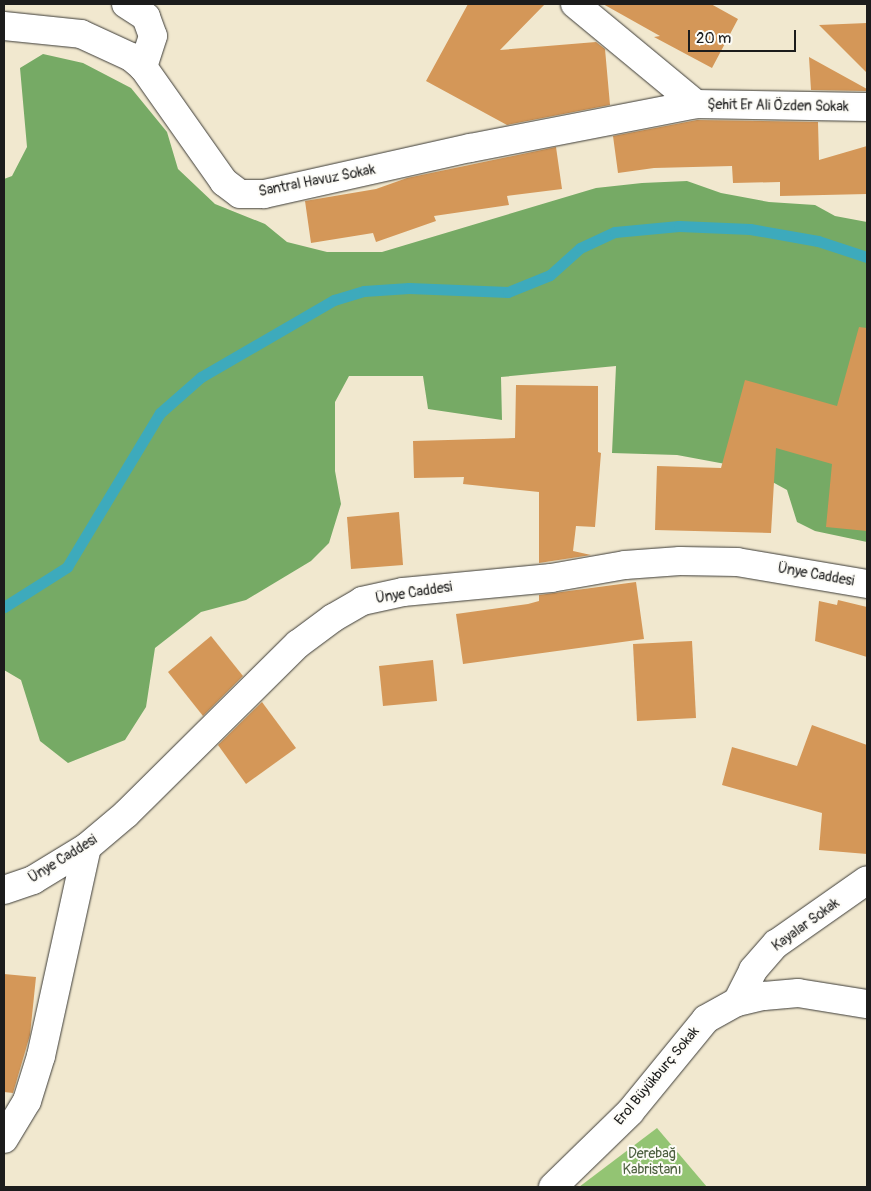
<!DOCTYPE html>
<html>
<head>
<meta charset="utf-8">
<style>
  body { margin:0 }
  #map { position:relative; width:871px; height:1191px; overflow:hidden; background:#f1e8cf; font-family:Pangolin,sans-serif }
  div>[style] { position:absolute }
  .green>* { inset:0; background:#93c473 }
  .forest>* { inset:0; background:#76aa65 }
  .stream>* { height:11px; margin:-5.5px; padding:0 5.5px; transform-origin:5.5px; border-radius:5.5px; background:#3daabc }
  .building>* { inset:0; background:#d49758 }
  .roads { filter:drop-shadow(0 0 1px #3c3b37) drop-shadow(0 0 1px #3c3b37) }
  .minor>* { height:28px; margin:-14px; padding:0 14px; transform-origin:14px; border-radius:14px; background:#fff }
  .major>* { height:28px; margin:-14px; padding:0 14px; transform-origin:14px; border-radius:14px; background:#fff }
  span { translate:-50% -50%; white-space:nowrap; text-align:center; line-height:1.15; -webkit-text-stroke:4px #fdfcf7; paint-order:stroke }
  .street-label { font-size:14px; color:#1c1c1c }
  .park-label { font-size:14px; color:#4c5f3f }
  .frame { position:absolute; inset:0; border:5px solid #1c1c1c; pointer-events:none }
  .scale { position:absolute; left:688px; top:30px; width:108px; height:22px; box-sizing:border-box; border:2px solid #1c1c1c; border-top:0; padding-left:6px; font-size:15px; line-height:18px; white-space:nowrap; color:#1c1c1c; -webkit-text-stroke:4px #fdfcf7; paint-order:stroke }
</style>
</head>
<body>
<div id="map">
  <div class="green">
    <div style="clip-path:polygon(657px 1128px,707px 1187px,579px 1187px)"></div>
  </div>
  <div class="forest">
    <div style="clip-path:polygon(43px 54px,83px 63px,131px 88px,167px 132px,178px 169px,215px 204px,265px 224px,287px 242px,327px 252px,382px 252px,596px 188px,642px 183px,687px 181px,721px 193px,769px 202px,815px 205px,835px 216px,867px 222px,867px 542px,815px 531px,797px 522px,787px 490px,747px 468px,677px 455px,612px 453px,616px 366px,501px 377px,502px 420px,428px 409px,423px 376px,349px 376px,335px 402px,335px 471px,341px 504px,329px 543px,311px 561px,246px 600px,201px 612px,155px 648px,146px 707px,125px 740px,68px 763px,40px 741px,21px 680px,4px 670px,4px 179px,12px 176px,27px 147px,20px 68px)"></div>
  </div>
  <div class="stream">
    <div style="left:4px;top:607px;width:75px;rotate:-32.4deg"></div>
    <div style="left:67px;top:567px;width:180px;rotate:-58.9deg"></div>
    <div style="left:160px;top:413px;width:55px;rotate:-41.3deg"></div>
    <div style="left:201px;top:377px;width:154px;rotate:-30.1deg"></div>
    <div style="left:334px;top:300px;width:31px;rotate:-17deg"></div>
    <div style="left:364px;top:291px;width:45px;rotate:-3.8deg"></div>
    <div style="left:409px;top:288px;width:99px;rotate:2.3deg"></div>
    <div style="left:508px;top:292px;width:45px;rotate:-22deg"></div>
    <div style="left:550px;top:275px;width:40px;rotate:-42deg"></div>
    <div style="left:580px;top:248px;width:38px;rotate:-25deg"></div>
    <div style="left:615px;top:232px;width:64px;rotate:-5.4deg"></div>
    <div style="left:679px;top:226px;width:71px;rotate:2.4deg"></div>
    <div style="left:750px;top:229px;width:69px;rotate:10deg"></div>
    <div style="left:818px;top:241px;width:52px;rotate:18.1deg"></div>
  </div>
  <div class="building">
    <div style="clip-path:polygon(468px 4px,545px 4px,500px 50px,596px 42px,605px 49px,610px 105px,507px 125px,426px 81px)"></div>
    <div style="clip-path:polygon(603px 4px,711px 4px,738px 19px,712px 68px,654px 37px,660px 36px)"></div>
    <div style="clip-path:polygon(867px 23px,867px 73px,819px 25px)"></div>
    <div style="clip-path:polygon(809px 57px,867px 89px,867px 91px,811px 90px)"></div>
    <div style="clip-path:polygon(697px 120px,818px 122px,819px 160px,867px 146px,867px 194px,780px 196px,780px 182px,733px 183px,732px 166px,654px 168px,618px 173px,613px 136px)"></div>
    <div style="clip-path:polygon(556px 147px,562px 189px,507px 196px,509px 205px,434px 216px,436px 221px,376px 242px,373px 233px,311px 243px,305px 201px,376px 189px,407px 178px)"></div>
    <div style="clip-path:polygon(859px 327px,867px 328px,867px 531px,826px 527px,832px 464px,776px 448px,771px 533px,655px 530px,657px 466px,721px 468px,745px 380px,837px 406px)"></div>
    <div style="clip-path:polygon(516px 385px,598px 386px,598px 452px,601px 453px,595px 527px,576px 526px,573px 551px,591px 555px,539px 563px,539px 492px,463px 484px,464px 477px,414px 478px,413px 441px,515px 438px)"></div>
    <div style="clip-path:polygon(399px 512px,403px 565px,351px 569px,347px 517px)"></div>
    <div style="clip-path:polygon(636px 582px,644px 639px,463px 664px,456px 614px,528px 604px,539px 601px,539px 595px)"></div>
    <div style="clip-path:polygon(838px 600px,867px 607px,867px 657px,815px 641px,819px 601px,837px 605px)"></div>
    <div style="clip-path:polygon(211px 636px,243px 676px,203px 716px,168px 672px)"></div>
    <div style="clip-path:polygon(692px 641px,696px 718px,637px 721px,633px 644px)"></div>
    <div style="clip-path:polygon(433px 660px,437px 701px,383px 706px,379px 666px)"></div>
    <div style="clip-path:polygon(262px 702px,296px 748px,246px 784px,218px 745px)"></div>
    <div style="clip-path:polygon(812px 725px,867px 745px,867px 854px,819px 850px,822px 813px,722px 785px,732px 747px,797px 766px)"></div>
    <div style="clip-path:polygon(4px 974px,36px 977px,30px 1035px,13px 1093px,4px 1092px)"></div>
  </div>
  <div class="roads">
    <div class="minor">
      <div style="left:126px;top:4px;width:24px;rotate:33deg"></div>
      <div style="left:146px;top:17px;width:20px;rotate:70deg"></div>
      <div style="left:153px;top:36px;width:33px;rotate:108deg"></div>
      <div style="left:575px;top:4px;width:157px;rotate:39.6deg"></div>
      <div style="left:696px;top:104px;width:171px;rotate:1deg"></div>
      <div style="left:4px;top:26px;width:77px;rotate:5.9deg"></div>
      <div style="left:81px;top:34px;width:55px;rotate:24.7deg"></div>
      <div style="left:131px;top:57px;width:16px;rotate:40deg"></div>
      <div style="left:143px;top:67px;width:141px;rotate:54.8deg"></div>
      <div style="left:224px;top:182px;width:20px;rotate:37deg"></div>
      <div style="left:240px;top:194px;width:24px"></div>
      <div style="left:264px;top:194px;width:211px;rotate:-12.6deg"></div>
      <div style="left:470px;top:148px;width:230px;rotate:-11deg"></div>
      <div style="left:737px;top:1002px;width:36px;rotate:-63deg"></div>
      <div style="left:753px;top:970px;width:35px;rotate:-49deg"></div>
      <div style="left:776px;top:944px;width:111px;rotate:-35.1deg"></div>
      <div style="left:4px;top:1139px;width:44px;rotate:-58.8deg"></div>
      <div style="left:27px;top:1101px;width:47px;rotate:-72.7deg"></div>
      <div style="left:41px;top:1056px;width:214px;rotate:-77.6deg"></div>
      <div style="left:553px;top:1187px;width:107px;rotate:-44.2deg"></div>
      <div style="left:630px;top:1112px;width:120px;rotate:-50.7deg"></div>
      <div style="left:706px;top:1019px;width:35px;rotate:-29deg"></div>
      <div style="left:737px;top:1002px;width:28px;rotate:-13deg"></div>
      <div style="left:764px;top:996px;width:34px;rotate:-5deg"></div>
      <div style="left:798px;top:993px;width:70px;rotate:9.1deg"></div>
    </div>
    <div class="major">
      <div style="left:4px;top:890px;width:31px;rotate:-19deg"></div>
      <div style="left:33px;top:880px;width:63px;rotate:-31.4deg"></div>
      <div style="left:87px;top:847px;width:51px;rotate:-40.2deg"></div>
      <div style="left:126px;top:814px;width:242px;rotate:-44.7deg"></div>
      <div style="left:298px;top:644px;width:44px;rotate:-36.6deg"></div>
      <div style="left:333px;top:618px;width:34px;rotate:-30deg"></div>
      <div style="left:362px;top:601px;width:42px;rotate:-12.4deg"></div>
      <div style="left:403px;top:592px;width:149px;rotate:-5.4deg"></div>
      <div style="left:551px;top:578px;width:75px;rotate:-10deg"></div>
      <div style="left:625px;top:565px;width:55px;rotate:-4.2deg"></div>
      <div style="left:680px;top:561px;width:57px;rotate:1deg"></div>
      <div style="left:737px;top:562px;width:132px;rotate:9.6deg"></div>
    </div>
  </div>
  <div class="street-label">
    <span style="left:778px;top:106px;rotate:1deg">Şehit Er Ali Özden Sokak</span>
    <span style="left:317px;top:181px;rotate:-11deg">Santral Havuz Sokak</span>
    <span style="left:816px;top:575px;rotate:10deg">Ünye Caddesi</span>
    <span style="left:414px;top:593px;rotate:-9deg">Ünye Caddesi</span>
    <span style="left:63px;top:859px;rotate:-32deg">Ünye Caddesi</span>
    <span style="left:806px;top:925px;rotate:-36deg">Kayalar Sokak</span>
    <span style="left:657px;top:1076px;rotate:-50deg">Erol Büyükburç Sokak</span>
  </div>
  <div class="park-label">
    <span style="left:652px;top:1162px">Derebağ<br>Kabristanı</span>
  </div>
  <div class="frame"></div>
  <div class="scale">20 m</div>
</div>
</body>
</html>
